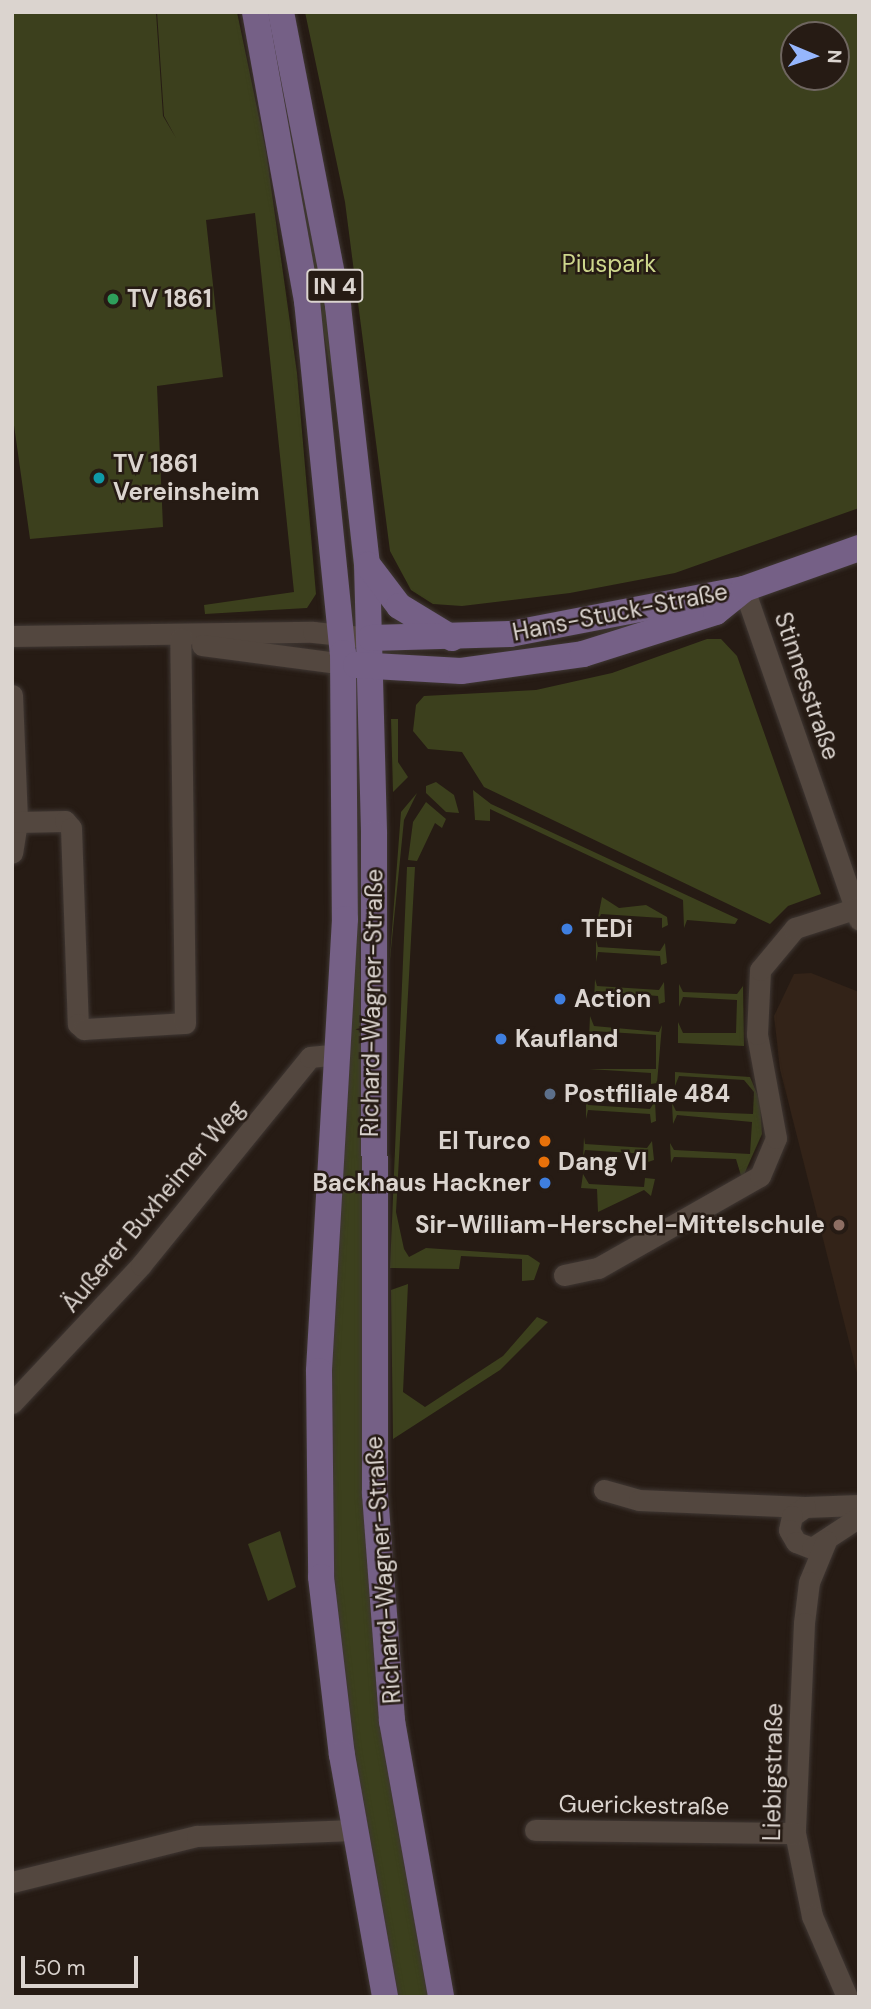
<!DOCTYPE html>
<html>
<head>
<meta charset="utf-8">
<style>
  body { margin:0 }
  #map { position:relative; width:871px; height:2009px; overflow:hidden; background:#261b14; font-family:"DM Sans",sans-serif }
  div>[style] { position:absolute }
  .built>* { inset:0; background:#332318 }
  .green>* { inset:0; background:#3c401d }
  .roads { filter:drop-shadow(0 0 2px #3f3733) drop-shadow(0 0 2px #3f3733) }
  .minor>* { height:21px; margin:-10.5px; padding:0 10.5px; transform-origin:10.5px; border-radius:10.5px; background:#53473f }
  .major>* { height:26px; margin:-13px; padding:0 13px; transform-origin:13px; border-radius:13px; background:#756086 }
  .dots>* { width:19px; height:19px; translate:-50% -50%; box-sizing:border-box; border:4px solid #261b14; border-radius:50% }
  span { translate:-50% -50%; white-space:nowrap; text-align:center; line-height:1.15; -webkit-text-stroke:5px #261b14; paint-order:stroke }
  .shield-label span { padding:2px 5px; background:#261b14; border:2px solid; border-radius:5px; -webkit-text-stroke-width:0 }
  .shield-label { font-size:23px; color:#dbd4cf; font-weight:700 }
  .park-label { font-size:24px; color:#cdd68c }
  .poi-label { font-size:24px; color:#dbd4cf; font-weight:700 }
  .left { translate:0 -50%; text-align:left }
  .right { translate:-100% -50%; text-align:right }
  .street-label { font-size:24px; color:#dbd4cf }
  .frame { position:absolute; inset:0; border:14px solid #dbd4cf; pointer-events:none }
  .north { position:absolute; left:780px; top:21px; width:70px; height:70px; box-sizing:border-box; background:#261b14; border:2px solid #6e655f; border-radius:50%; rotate:92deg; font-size:19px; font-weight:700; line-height:28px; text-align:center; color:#dbd4cf }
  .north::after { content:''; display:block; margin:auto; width:24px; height:32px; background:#96b6fd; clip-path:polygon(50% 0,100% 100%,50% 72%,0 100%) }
  .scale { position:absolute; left:21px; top:1956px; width:117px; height:32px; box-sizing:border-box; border:4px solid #dbd4cf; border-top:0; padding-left:9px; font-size:21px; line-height:24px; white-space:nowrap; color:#dbd4cf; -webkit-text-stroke:5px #261b14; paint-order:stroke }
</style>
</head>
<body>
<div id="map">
  <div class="built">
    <div style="clip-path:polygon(811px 973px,859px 992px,859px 1381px,780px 1069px,774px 1016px,794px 974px)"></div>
  </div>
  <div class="green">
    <div style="clip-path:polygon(12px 12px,156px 12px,163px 116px,176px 138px,164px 116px,157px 12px,237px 12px,266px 151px,297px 373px,316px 594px,307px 608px,205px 614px,204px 605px,294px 592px,255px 213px,206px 220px,223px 377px,157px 386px,163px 527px,30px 539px,12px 411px)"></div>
    <div style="clip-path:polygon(265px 12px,271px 12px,320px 258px,356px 537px,357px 603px,338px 411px)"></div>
    <div style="clip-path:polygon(evenodd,305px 12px,859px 12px,859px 508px,675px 573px,570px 593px,462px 606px,433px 604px,411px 590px,390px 551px,345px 202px,305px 12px,794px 35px,836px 35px,836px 77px,794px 77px,794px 35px)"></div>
    <div style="clip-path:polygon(707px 639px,721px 639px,737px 656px,821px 894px,788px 906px,770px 924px,484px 787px,462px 752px,428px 749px,413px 731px,416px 705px,424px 696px,536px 690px,612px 673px)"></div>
    <div style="clip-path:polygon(391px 719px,398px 719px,398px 762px,408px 777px,393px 792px)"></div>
    <div style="clip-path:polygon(356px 720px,368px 1485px,429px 1997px,391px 1997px,341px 1672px,331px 1525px,330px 1373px)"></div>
    <div style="clip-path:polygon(436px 782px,454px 795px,459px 813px,446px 812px,426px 793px,426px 786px)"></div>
    <div style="clip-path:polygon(473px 790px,491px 804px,738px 919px,735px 924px,687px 920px,684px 928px,683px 900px,490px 809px,490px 821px,475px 820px)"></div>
    <div style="clip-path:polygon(417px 793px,404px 820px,389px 969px,401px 812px)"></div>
    <div style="clip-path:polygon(426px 802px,446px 819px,442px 828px,435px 823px,417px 861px,408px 860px,413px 822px)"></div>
    <div style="clip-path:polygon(407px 867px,415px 867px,396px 1212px,404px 1249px,409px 1257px,426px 1248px,528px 1255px,540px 1263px,534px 1280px,522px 1281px,522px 1259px,461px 1256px,459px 1269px,390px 1268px)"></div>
    <div style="clip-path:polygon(602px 897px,619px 908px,646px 905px,667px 917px,668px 925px,662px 928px,662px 918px,601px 914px,597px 923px)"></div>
    <div style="clip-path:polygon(596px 940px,598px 947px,660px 951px,665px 943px,667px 963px,661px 965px,660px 956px,598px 952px,596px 962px)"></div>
    <div style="clip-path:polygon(595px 979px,597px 986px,659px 990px,664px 982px,665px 1002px,659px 1004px,658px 996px,596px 991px,594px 1001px)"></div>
    <div style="clip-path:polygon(679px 984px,683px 992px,737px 994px,743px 986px,744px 1046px,678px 1043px,678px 1022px,683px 1033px,736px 1033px,737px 1000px,683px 997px,679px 1007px)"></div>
    <div style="clip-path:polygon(590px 1016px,594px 1026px,659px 1032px,662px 1025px,657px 1083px,651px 1084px,651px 1073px,589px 1069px,656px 1069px,656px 1035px,593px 1031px,589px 1039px)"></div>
    <div style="clip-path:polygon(675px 1072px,750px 1077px,760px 1101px,762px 1134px,742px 1179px,736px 1159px,674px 1157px,671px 1163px,670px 1143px,674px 1150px,750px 1154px,752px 1122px,677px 1115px,673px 1124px,672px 1103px,676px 1111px,753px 1114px,754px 1092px,744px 1080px,679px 1076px,675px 1086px)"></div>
    <div style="clip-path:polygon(586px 1098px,588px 1105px,650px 1109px,655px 1101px,656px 1121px,651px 1123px,650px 1114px,588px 1110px,586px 1119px)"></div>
    <div style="clip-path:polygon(584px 1137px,585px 1144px,647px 1148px,652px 1141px,654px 1160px,648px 1162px,647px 1154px,585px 1150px,583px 1159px)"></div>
    <div style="clip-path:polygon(583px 1174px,589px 1184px,644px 1187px,645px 1178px,655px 1179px,651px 1196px,644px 1190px,598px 1212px,597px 1189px,581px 1188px)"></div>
    <div style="clip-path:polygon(408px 1284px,403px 1392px,425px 1407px,503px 1356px,537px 1317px,548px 1322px,500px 1370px,393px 1439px,391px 1290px)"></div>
    <div style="clip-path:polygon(280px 1531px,296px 1587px,268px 1601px,248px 1544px)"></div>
  </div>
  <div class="roads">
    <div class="minor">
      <div style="left:744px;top:589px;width:350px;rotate:70.8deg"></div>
      <div style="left:12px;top:636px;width:301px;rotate:-0.8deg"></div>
      <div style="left:313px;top:632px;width:58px;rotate:5.9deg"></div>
      <div style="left:202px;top:645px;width:143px;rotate:7.6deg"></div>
      <div style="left:12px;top:695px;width:127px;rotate:87.7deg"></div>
      <div style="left:17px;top:822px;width:31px;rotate:99deg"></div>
      <div style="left:17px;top:822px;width:48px;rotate:-1.2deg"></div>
      <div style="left:65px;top:821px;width:9px;rotate:49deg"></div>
      <div style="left:71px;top:828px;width:196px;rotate:88deg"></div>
      <div style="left:78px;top:1024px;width:8px;rotate:40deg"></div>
      <div style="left:84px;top:1029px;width:101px;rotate:-3.4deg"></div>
      <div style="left:185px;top:1023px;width:385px;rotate:-90.7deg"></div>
      <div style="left:564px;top:1275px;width:35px;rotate:-12deg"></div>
      <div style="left:598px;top:1268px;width:186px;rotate:-29.6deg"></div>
      <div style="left:760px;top:1176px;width:41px;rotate:-67.2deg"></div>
      <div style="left:776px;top:1138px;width:106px;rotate:-100.4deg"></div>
      <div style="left:757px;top:1034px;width:64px;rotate:-87.3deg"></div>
      <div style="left:760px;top:970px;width:55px;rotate:-50.2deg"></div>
      <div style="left:795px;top:928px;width:62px;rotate:-17.9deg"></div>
      <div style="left:12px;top:1403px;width:189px;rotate:-46.9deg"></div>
      <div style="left:141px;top:1265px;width:268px;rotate:-50.9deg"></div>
      <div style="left:310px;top:1057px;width:28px;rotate:-6deg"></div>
      <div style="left:604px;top:1490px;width:36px;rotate:16deg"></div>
      <div style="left:639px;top:1500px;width:166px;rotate:2.4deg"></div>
      <div style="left:859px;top:1505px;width:54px;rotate:177.9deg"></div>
      <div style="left:805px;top:1507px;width:16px;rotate:145deg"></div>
      <div style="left:792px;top:1516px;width:14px;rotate:102deg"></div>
      <div style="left:789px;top:1530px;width:14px;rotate:60deg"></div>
      <div style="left:796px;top:1542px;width:17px;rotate:21deg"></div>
      <div style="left:812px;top:1548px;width:56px;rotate:-33.4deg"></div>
      <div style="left:826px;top:1541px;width:44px;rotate:112.5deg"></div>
      <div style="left:809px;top:1582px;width:41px;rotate:97deg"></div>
      <div style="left:804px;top:1623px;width:210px;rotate:92.5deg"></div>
      <div style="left:795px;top:1833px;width:85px;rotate:78.4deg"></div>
      <div style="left:812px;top:1916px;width:88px;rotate:66.6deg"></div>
      <div style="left:535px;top:1830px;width:260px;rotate:0.7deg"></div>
      <div style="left:12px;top:1882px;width:191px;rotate:-14deg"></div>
      <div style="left:197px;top:1836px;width:157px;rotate:-2.2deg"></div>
    </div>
    <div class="major">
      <div style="left:255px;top:12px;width:294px;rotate:79.8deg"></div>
      <div style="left:307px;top:301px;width:354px;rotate:84.2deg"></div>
      <div style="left:343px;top:653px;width:266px;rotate:89.6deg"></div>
      <div style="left:345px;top:919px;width:453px;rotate:93.3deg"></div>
      <div style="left:319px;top:1371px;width:206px;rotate:89.4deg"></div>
      <div style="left:321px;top:1577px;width:179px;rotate:83.3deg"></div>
      <div style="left:342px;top:1755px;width:246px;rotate:79.9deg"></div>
      <div style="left:281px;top:12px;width:299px;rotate:79deg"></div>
      <div style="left:338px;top:306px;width:260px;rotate:83.6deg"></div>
      <div style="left:367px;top:564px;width:270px;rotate:88.5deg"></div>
      <div style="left:374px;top:834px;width:660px;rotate:89.91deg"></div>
      <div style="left:375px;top:1494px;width:228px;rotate:85.7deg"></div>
      <div style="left:392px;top:1721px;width:280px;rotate:79.9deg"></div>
      <div style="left:368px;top:565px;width:51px;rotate:52.9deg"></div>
      <div style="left:399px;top:606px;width:62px;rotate:31.1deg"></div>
      <div style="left:371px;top:638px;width:139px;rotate:-1.6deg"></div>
      <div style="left:510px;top:634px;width:238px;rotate:-10.9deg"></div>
      <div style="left:356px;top:665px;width:105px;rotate:3.3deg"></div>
      <div style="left:461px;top:671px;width:123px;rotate:-7.9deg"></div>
      <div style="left:583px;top:654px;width:139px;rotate:-17.5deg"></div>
      <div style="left:716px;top:612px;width:36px;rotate:-39deg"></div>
      <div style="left:744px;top:589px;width:122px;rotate:-19.6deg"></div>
    </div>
  </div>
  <div class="dots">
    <div style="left:113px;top:299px;background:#2e9e5b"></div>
    <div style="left:99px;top:478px;background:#0f9aa8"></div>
    <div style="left:567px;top:929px;background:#3f7fe0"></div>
    <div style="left:560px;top:999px;background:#3f7fe0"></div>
    <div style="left:501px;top:1039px;background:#3f7fe0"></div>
    <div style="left:550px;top:1094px;background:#5c6f8a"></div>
    <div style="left:545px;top:1141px;background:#e8710a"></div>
    <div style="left:544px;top:1162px;background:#e8710a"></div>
    <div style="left:545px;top:1183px;background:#3f7fe0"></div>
    <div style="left:839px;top:1225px;background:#8d6e63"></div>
  </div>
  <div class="shield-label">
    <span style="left:335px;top:286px">IN 4</span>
  </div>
  <div class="park-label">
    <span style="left:609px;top:264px">Piuspark</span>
  </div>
  <div class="poi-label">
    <span class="left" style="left:127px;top:299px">TV 1861</span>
    <span class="left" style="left:113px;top:478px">TV 1861<br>Vereinsheim</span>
    <span class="left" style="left:581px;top:929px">TEDi</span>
    <span class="left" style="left:574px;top:999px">Action</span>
    <span class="left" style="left:515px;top:1039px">Kaufland</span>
    <span class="left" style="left:564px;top:1094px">Postfiliale 484</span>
    <span class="right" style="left:531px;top:1141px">El Turco</span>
    <span class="left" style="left:558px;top:1162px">Dang VI</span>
    <span class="right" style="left:531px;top:1183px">Backhaus Hackner</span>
    <span class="right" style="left:825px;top:1225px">Sir-William-Herschel-Mittelschule</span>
  </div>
  <div class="street-label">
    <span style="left:620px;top:612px;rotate:-11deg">Hans-Stuck-Straße</span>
    <span style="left:807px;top:686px;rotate:71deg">Stinnesstraße</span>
    <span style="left:372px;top:1003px;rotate:-89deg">Richard-Wagner-Straße</span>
    <span style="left:153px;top:1206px;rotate:-50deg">Äußerer Buxheimer Weg</span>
    <span style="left:383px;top:1570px;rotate:-94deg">Richard-Wagner-Straße</span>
    <span style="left:773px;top:1772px;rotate:-89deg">Liebigstraße</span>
    <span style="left:644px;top:1805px;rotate:1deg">Guerickestraße</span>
  </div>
  <div class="frame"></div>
  <div class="north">N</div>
  <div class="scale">50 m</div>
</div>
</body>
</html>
